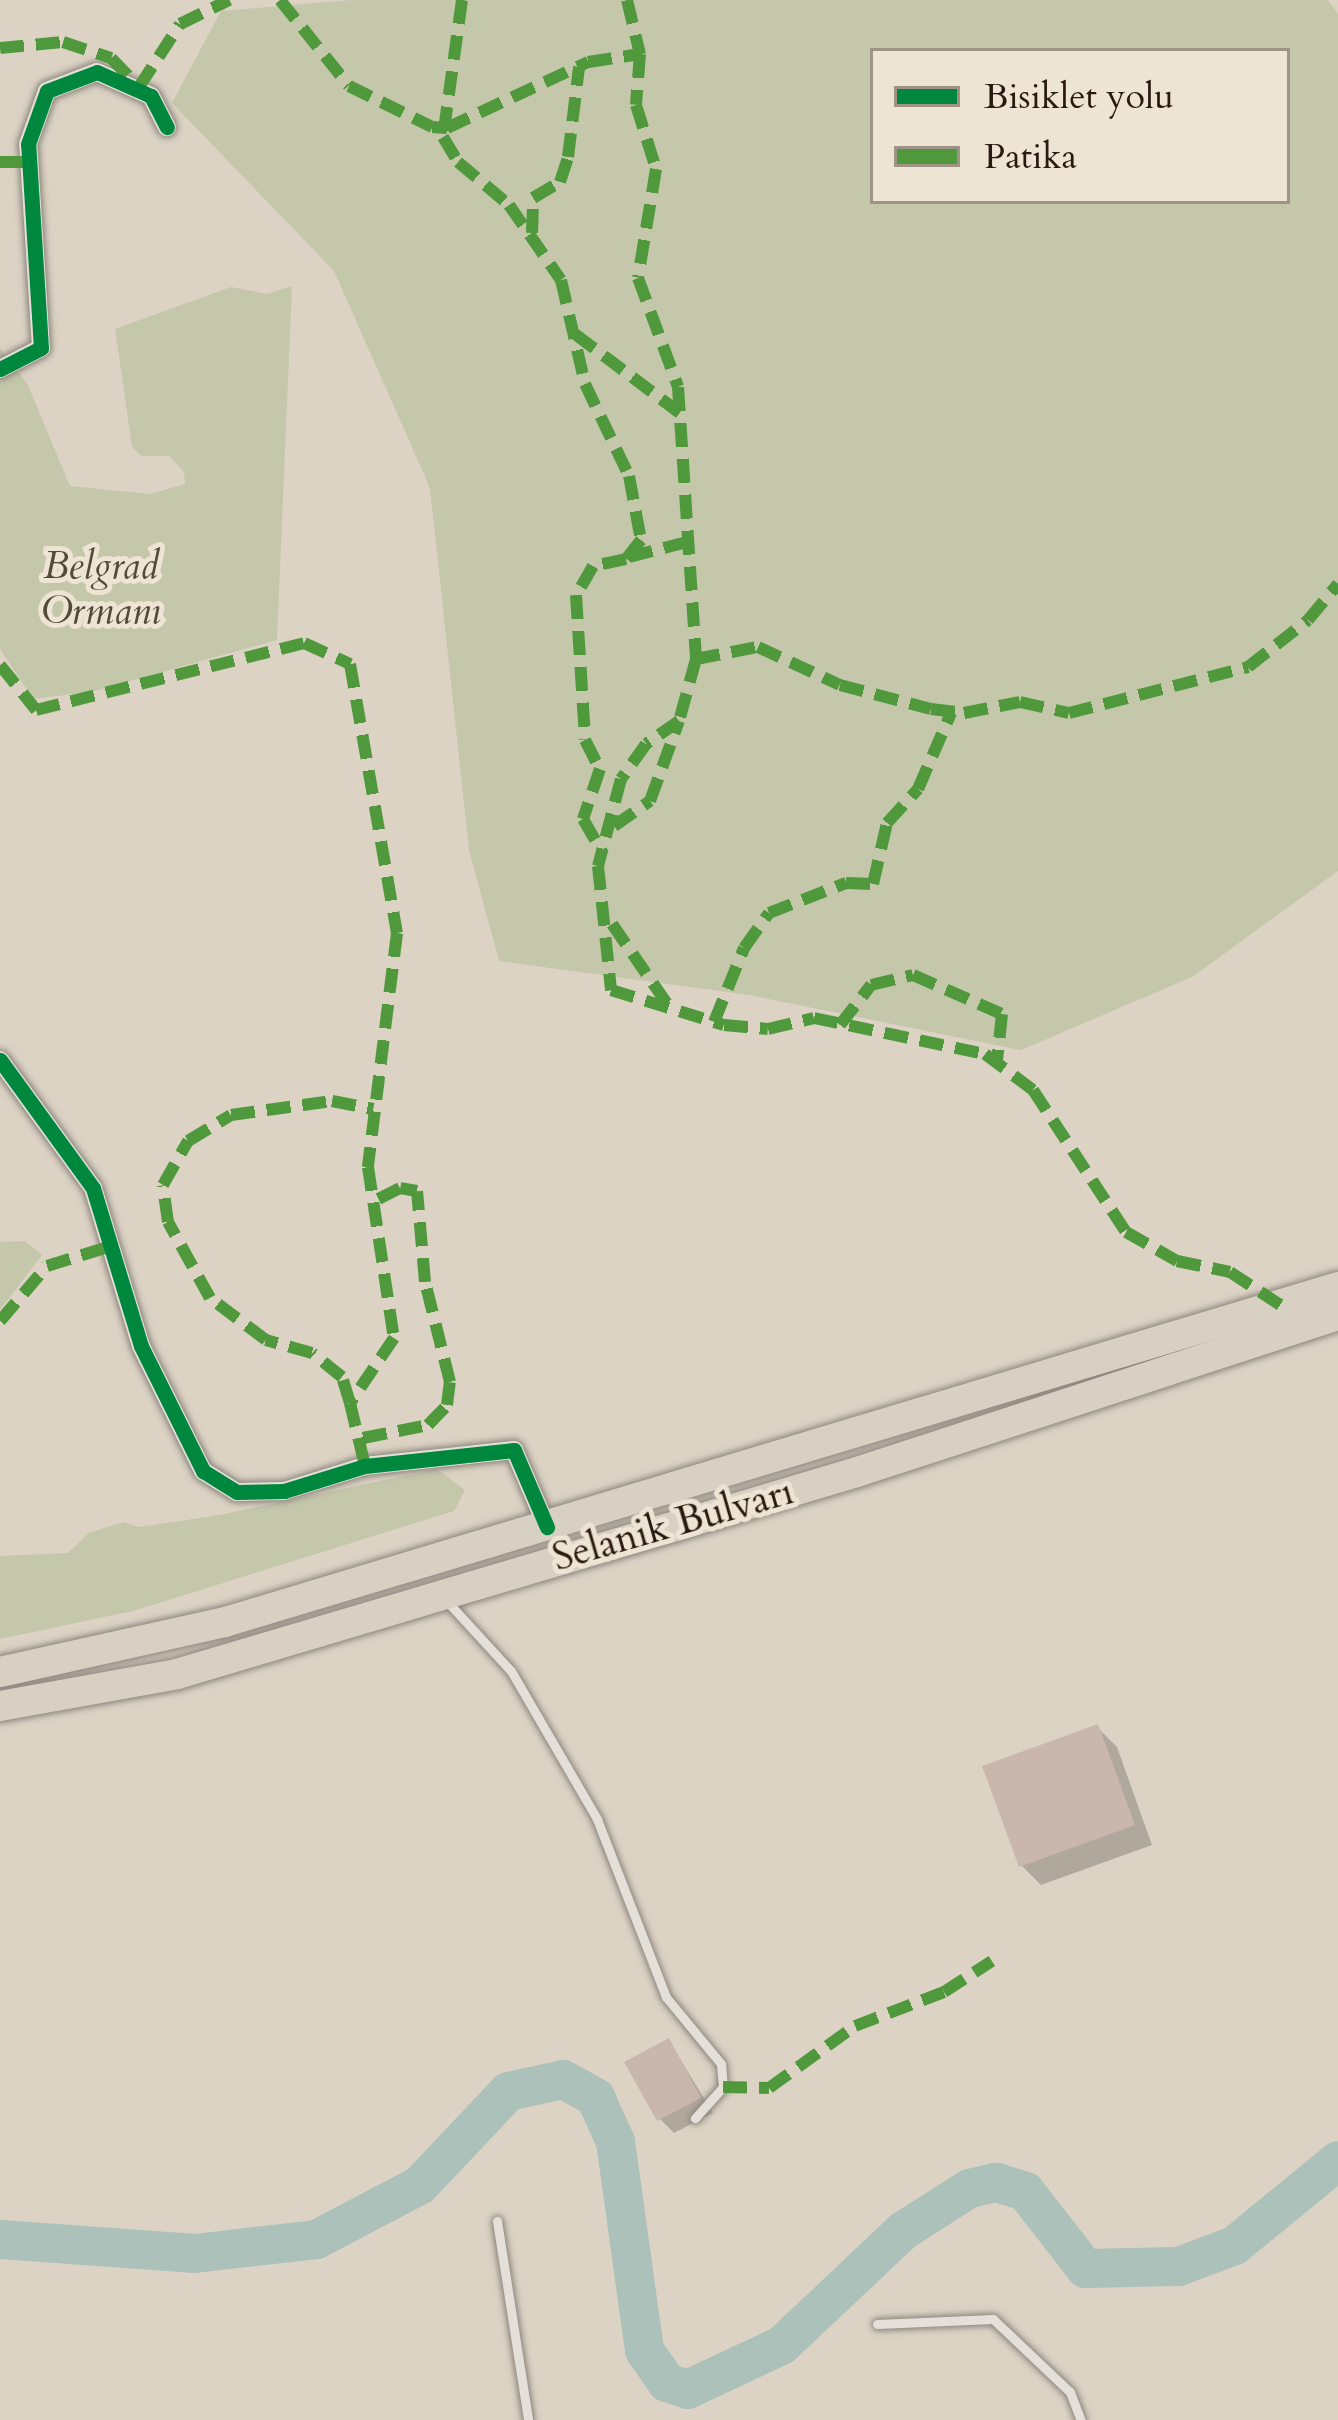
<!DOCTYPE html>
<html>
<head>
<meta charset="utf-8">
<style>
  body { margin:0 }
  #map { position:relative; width:1338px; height:2420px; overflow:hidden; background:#dcd3c5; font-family:Cardo,serif }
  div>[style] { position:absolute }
  .green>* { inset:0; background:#c4c7aa }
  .shadow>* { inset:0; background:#0003 }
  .river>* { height:39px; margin:-19.5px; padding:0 19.5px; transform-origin:19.5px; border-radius:19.5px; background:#abc1b9 }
  .building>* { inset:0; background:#c9b7ae }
  .roads { filter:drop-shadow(0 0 3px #8e877e) drop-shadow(0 0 3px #8e877e) }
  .service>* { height:9px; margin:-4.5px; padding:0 4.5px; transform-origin:4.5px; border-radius:4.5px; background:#e4e0d9 }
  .minor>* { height:18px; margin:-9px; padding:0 9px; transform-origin:9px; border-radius:9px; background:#e4e0d9 }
  .primary>* { height:30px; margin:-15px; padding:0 15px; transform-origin:15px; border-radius:15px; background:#d8d0c3 }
  .quiet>* { height:12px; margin-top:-6px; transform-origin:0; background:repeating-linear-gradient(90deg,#4f993c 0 24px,transparent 0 36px) }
  .cycleway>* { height:15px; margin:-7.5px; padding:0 7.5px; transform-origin:7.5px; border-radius:7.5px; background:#00873e }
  span { translate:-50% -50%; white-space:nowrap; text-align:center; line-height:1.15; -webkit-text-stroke:10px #eee4d3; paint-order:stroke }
  .park-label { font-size:39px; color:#524b37; font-style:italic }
  .street-label { font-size:39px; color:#291910 }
  .legend { position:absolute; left:870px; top:48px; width:420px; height:156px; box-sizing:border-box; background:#eee4d3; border:3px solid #9f9385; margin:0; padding:15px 21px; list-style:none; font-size:36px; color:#291910 }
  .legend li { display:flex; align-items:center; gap:24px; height:60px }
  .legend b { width:60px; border:3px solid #9f9385 }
</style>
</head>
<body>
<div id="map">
  <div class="green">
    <div style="clip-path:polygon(evenodd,351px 0,1328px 0,1338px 14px,1338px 871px,1192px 977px,1021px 1050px,749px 995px,499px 961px,469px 850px,430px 488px,334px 271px,172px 103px,221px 11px,351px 0,873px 51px,1287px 51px,1287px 201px,873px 201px,873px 51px)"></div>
    <div style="clip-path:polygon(292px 286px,277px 640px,90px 692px,33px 699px,0 649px,0 348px,27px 383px,70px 486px,150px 494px,185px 484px,184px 472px,169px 456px,141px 456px,132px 447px,115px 329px,231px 287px,267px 294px)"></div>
    <div style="clip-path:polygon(25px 1241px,42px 1255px,0 1310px,0 1242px)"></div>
    <div style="clip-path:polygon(437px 1469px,465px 1490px,454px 1511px,133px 1611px,0 1639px,0 1556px,68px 1553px,89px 1533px,123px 1522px,139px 1527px,220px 1515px)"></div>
  </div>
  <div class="shadow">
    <div style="clip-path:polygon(1097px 1727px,1117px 1747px,1152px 1845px,1041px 1885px,1021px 1865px)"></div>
    <div style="clip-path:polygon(669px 2041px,713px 2113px,674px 2133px,660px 2119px)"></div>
  </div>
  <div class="river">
    <div style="left:0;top:2239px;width:195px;rotate:4.1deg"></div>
    <div style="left:194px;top:2253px;width:123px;rotate:-6.5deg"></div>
    <div style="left:316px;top:2239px;width:116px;rotate:-27.7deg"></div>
    <div style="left:419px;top:2185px;width:129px;rotate:-46.6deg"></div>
    <div style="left:508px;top:2091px;width:56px;rotate:-12.3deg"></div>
    <div style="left:563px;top:2079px;width:37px;rotate:29deg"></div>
    <div style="left:595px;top:2097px;width:48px;rotate:65.6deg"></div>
    <div style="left:615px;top:2141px;width:211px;rotate:82.1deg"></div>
    <div style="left:644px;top:2350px;width:39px;rotate:55deg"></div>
    <div style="left:666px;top:2382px;width:22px;rotate:18deg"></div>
    <div style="left:687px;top:2389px;width:104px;rotate:-25.1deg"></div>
    <div style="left:781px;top:2345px;width:168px;rotate:-43.3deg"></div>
    <div style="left:903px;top:2230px;width:78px;rotate:-32.5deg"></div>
    <div style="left:969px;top:2188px;width:28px;rotate:-13deg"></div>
    <div style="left:996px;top:2182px;width:30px;rotate:17deg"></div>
    <div style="left:1025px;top:2191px;width:98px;rotate:52.1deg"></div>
    <div style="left:1085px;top:2268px;width:93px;rotate:-1.2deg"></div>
    <div style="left:1178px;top:2266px;width:60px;rotate:-20.6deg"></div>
    <div style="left:1234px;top:2245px;width:134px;rotate:-39.3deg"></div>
  </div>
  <div class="building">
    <div style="clip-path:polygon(1098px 1724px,1135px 1825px,1019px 1867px,982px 1766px)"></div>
    <div style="clip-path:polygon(669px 2038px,701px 2098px,657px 2121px,624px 2062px)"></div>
  </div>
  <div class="roads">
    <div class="service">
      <div style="left:444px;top:1598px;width:99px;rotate:47.5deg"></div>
      <div style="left:511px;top:1671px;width:171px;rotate:59.8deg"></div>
      <div style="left:597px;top:1819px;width:191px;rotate:68.8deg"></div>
      <div style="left:666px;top:1997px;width:87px;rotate:50.6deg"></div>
      <div style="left:721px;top:2064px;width:23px;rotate:85deg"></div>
      <div style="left:723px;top:2087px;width:42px;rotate:132.1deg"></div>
      <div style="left:497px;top:2221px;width:201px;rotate:81.1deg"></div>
      <div style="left:877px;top:2324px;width:116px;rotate:-2.5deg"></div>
      <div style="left:993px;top:2319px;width:106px;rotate:43.5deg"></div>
      <div style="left:1070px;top:2392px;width:30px;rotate:69deg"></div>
    </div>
    <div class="minor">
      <div style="left:0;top:369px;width:46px;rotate:-27.1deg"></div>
      <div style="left:41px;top:348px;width:204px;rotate:-93.6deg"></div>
      <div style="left:28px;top:144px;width:56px;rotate:-70.3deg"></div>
      <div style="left:47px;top:91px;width:53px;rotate:-20.8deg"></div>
      <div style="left:97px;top:72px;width:59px;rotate:24deg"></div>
      <div style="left:151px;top:96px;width:35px;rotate:63deg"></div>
      <div style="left:0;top:1060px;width:158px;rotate:54deg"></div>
      <div style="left:93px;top:1188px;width:165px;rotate:73.1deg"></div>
      <div style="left:141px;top:1346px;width:140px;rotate:63.6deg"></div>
      <div style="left:203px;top:1471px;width:40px;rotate:32deg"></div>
      <div style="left:237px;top:1492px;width:47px;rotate:-1.2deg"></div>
      <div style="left:284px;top:1491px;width:85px;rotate:-17.2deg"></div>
      <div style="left:365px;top:1466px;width:150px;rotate:-6.1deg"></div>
      <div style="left:514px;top:1450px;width:84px;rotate:66.8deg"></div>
    </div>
    <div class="primary">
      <div style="left:0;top:1672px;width:230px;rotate:-12.5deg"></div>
      <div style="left:225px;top:1622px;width:1162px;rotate:-16.75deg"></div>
      <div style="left:0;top:1706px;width:180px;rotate:-10.2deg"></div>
      <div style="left:177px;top:1674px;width:709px;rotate:-16.54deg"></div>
      <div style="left:857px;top:1472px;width:506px;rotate:-18.08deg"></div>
    </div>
  </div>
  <div class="quiet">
    <div style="left:280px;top:0;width:110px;rotate:51.3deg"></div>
    <div style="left:349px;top:86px;width:93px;rotate:26.3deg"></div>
    <div style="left:432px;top:127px;width:15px;rotate:4deg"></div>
    <div style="left:447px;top:128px;width:156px;rotate:-25.1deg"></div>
    <div style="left:588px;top:62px;width:53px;rotate:-8.7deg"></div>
    <div style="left:640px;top:54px;width:51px;rotate:94.5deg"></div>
    <div style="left:636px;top:105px;width:67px;rotate:72.6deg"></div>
    <div style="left:656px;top:169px;width:110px;rotate:99.4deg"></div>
    <div style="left:638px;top:278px;width:116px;rotate:69.8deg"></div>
    <div style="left:678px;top:387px;width:273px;rotate:86.2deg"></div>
    <div style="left:696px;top:659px;width:64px;rotate:105.3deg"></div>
    <div style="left:679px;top:721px;width:40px;rotate:145.1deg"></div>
    <div style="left:646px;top:744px;width:43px;rotate:125.5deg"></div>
    <div style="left:621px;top:779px;width:90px;rotate:104.8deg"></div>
    <div style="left:598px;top:866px;width:125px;rotate:84deg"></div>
    <div style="left:611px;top:990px;width:118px;rotate:17.2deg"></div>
    <div style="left:724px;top:1025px;width:44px;rotate:5.2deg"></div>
    <div style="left:768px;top:1029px;width:47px;rotate:-13.4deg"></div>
    <div style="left:814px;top:1018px;width:175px;rotate:11.9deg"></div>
    <div style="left:985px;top:1054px;width:60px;rotate:36.9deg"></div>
    <div style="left:1033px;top:1090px;width:170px;rotate:56.8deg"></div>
    <div style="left:1126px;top:1232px;width:59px;rotate:29.6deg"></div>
    <div style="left:1177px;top:1261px;width:54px;rotate:11.7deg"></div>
    <div style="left:1230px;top:1272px;width:62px;rotate:33.2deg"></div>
    <div style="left:462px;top:0;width:138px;rotate:97.9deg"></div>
    <div style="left:443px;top:137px;width:29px;rotate:59deg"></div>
    <div style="left:458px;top:162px;width:67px;rotate:40.1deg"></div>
    <div style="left:509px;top:205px;width:91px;rotate:55.3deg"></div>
    <div style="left:561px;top:280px;width:107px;rotate:77deg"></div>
    <div style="left:585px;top:384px;width:102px;rotate:64.4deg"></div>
    <div style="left:629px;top:476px;width:65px;rotate:79.4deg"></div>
    <div style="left:641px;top:540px;width:24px;rotate:128deg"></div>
    <div style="left:626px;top:559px;width:34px;rotate:168deg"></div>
    <div style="left:593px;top:566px;width:34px;rotate:120deg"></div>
    <div style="left:576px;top:595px;width:145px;rotate:86.4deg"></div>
    <div style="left:585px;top:740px;width:33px;rotate:63deg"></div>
    <div style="left:600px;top:769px;width:53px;rotate:108.8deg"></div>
    <div style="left:583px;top:819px;width:39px;rotate:60deg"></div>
    <div style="left:627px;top:0;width:56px;rotate:76.5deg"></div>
    <div style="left:0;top:48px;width:63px;rotate:-5.4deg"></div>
    <div style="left:63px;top:42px;width:51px;rotate:18.4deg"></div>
    <div style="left:111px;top:58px;width:40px;rotate:46deg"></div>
    <div style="left:139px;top:87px;width:75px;rotate:-56.9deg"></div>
    <div style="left:180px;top:24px;width:55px;rotate:-26.1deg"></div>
    <div style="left:0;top:162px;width:28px"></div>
    <div style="left:532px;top:233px;width:35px;rotate:-88deg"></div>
    <div style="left:533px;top:198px;width:31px;rotate:-31deg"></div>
    <div style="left:560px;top:182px;width:26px;rotate:-72deg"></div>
    <div style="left:568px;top:157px;width:91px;rotate:-83deg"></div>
    <div style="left:575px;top:334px;width:131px;rotate:37deg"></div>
    <div style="left:629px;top:557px;width:56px;rotate:-14.5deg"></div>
    <div style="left:696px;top:659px;width:63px;rotate:-11deg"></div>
    <div style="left:758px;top:647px;width:90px;rotate:24.9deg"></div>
    <div style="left:840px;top:685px;width:94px;rotate:14.8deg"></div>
    <div style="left:931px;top:709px;width:33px;rotate:7deg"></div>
    <div style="left:964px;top:713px;width:57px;rotate:-11.1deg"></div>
    <div style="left:1020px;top:702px;width:50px;rotate:12.7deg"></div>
    <div style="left:1069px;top:713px;width:185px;rotate:-14.4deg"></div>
    <div style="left:1248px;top:667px;width:76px;rotate:-38.1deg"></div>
    <div style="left:1308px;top:620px;width:47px;rotate:-50.2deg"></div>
    <div style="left:0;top:665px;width:58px;rotate:51.3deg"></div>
    <div style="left:36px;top:710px;width:276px;rotate:-14deg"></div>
    <div style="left:304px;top:643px;width:51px;rotate:24.5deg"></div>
    <div style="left:350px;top:664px;width:273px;rotate:80.1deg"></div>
    <div style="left:397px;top:933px;width:236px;rotate:97.1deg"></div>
    <div style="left:368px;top:1167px;width:173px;rotate:81.4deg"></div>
    <div style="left:394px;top:1338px;width:78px;rotate:124.1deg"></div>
    <div style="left:350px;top:1403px;width:65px;rotate:76.6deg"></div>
    <div style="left:614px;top:826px;width:44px;rotate:-34.8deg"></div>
    <div style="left:650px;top:801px;width:85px;rotate:-70.1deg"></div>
    <div style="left:612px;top:924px;width:102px;rotate:55.4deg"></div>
    <div style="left:714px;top:1022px;width:80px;rotate:-67.9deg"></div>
    <div style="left:744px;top:948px;width:43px;rotate:-54.5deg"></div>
    <div style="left:769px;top:913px;width:83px;rotate:-21.3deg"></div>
    <div style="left:846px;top:883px;width:27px;rotate:2deg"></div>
    <div style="left:873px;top:884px;width:63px;rotate:-77.1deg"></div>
    <div style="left:887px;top:823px;width:46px;rotate:-47.6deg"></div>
    <div style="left:918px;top:789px;width:83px;rotate:-66.5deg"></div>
    <div style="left:840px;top:1025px;width:51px;rotate:-52.2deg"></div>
    <div style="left:871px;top:985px;width:43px;rotate:-13.4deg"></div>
    <div style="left:913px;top:975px;width:97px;rotate:23.7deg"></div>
    <div style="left:1002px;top:1014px;width:47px;rotate:96.1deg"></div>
    <div style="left:0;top:1321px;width:72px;rotate:-49.5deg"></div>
    <div style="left:47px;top:1266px;width:64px;rotate:-17.3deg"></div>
    <div style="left:350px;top:1403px;width:27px;rotate:-107deg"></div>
    <div style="left:342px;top:1377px;width:38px;rotate:-141deg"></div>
    <div style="left:312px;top:1353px;width:48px;rotate:-164.2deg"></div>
    <div style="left:266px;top:1340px;width:70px;rotate:-143.1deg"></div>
    <div style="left:210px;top:1298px;width:87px;rotate:-118.9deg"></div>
    <div style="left:168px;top:1222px;width:37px;rotate:-98deg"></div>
    <div style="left:163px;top:1185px;width:51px;rotate:-60.4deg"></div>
    <div style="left:188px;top:1141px;width:50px;rotate:-31.2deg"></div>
    <div style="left:231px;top:1115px;width:102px;rotate:-7.9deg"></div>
    <div style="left:332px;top:1101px;width:42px;rotate:11deg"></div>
    <div style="left:363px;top:1438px;width:66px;rotate:-11.3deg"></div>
    <div style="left:428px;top:1425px;width:28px;rotate:-46deg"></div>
    <div style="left:447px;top:1405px;width:23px;rotate:-83deg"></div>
    <div style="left:450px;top:1382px;width:103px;rotate:-104deg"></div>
    <div style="left:425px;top:1282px;width:91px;rotate:-95deg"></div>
    <div style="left:417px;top:1191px;width:17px;rotate:-170deg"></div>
    <div style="left:400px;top:1188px;width:29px;rotate:153deg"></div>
    <div style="left:723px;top:2087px;width:46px;rotate:1.2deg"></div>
    <div style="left:769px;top:2088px;width:106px;rotate:-35.8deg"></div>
    <div style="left:855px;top:2026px;width:95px;rotate:-20.9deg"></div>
    <div style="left:944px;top:1992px;width:57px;rotate:-32.9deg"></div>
  </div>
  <div class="cycleway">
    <div style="left:0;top:369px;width:46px;rotate:-27.1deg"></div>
    <div style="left:41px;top:348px;width:204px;rotate:-93.6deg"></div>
    <div style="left:28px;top:144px;width:56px;rotate:-70.3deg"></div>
    <div style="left:47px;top:91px;width:53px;rotate:-20.8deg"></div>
    <div style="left:97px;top:72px;width:59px;rotate:24deg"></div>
    <div style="left:151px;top:96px;width:35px;rotate:63deg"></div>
    <div style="left:0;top:1060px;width:158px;rotate:54deg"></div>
    <div style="left:93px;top:1188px;width:165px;rotate:73.1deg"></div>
    <div style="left:141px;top:1346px;width:140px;rotate:63.6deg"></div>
    <div style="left:203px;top:1471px;width:40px;rotate:32deg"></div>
    <div style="left:237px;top:1492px;width:47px;rotate:-1.2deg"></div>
    <div style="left:284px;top:1491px;width:85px;rotate:-17.2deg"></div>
    <div style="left:365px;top:1466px;width:150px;rotate:-6.1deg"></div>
    <div style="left:514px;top:1450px;width:84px;rotate:66.8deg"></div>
  </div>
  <div class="park-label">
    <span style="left:101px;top:589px">Belgrad<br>Ormanı</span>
  </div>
  <div class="street-label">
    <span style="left:673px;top:1525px;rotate:-16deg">Selanik Bulvarı</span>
  </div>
  <ul class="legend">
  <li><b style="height:15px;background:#00873e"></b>Bisiklet yolu</li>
  <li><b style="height:15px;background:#4f993c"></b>Patika</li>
  </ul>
</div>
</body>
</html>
